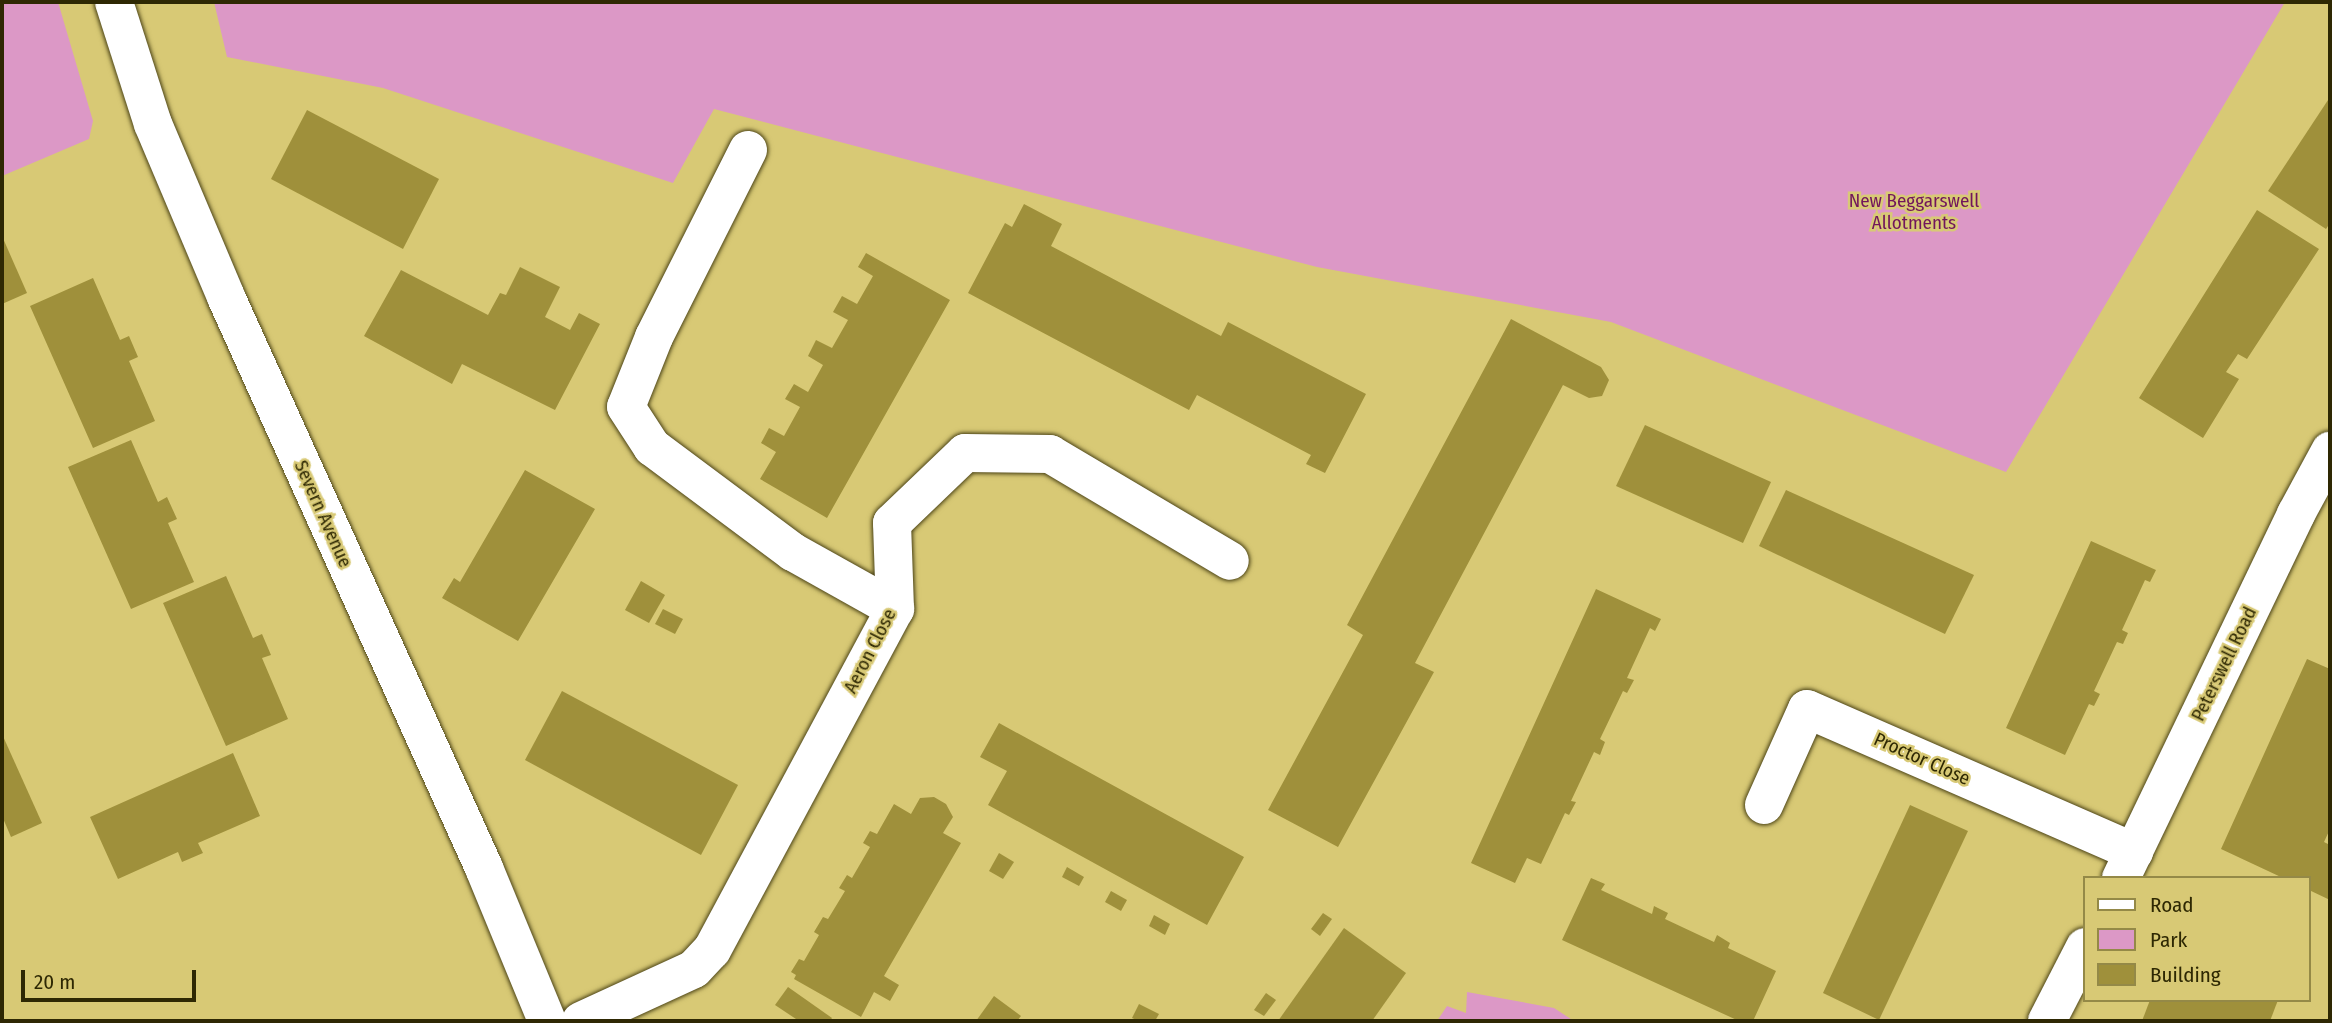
<!DOCTYPE html>
<html>
<head>
<meta charset="utf-8">
<style>
  body { margin:0 }
  #map { position:relative; width:2332px; height:1023px; overflow:hidden; background:#d8c975; font-family:"Fira Sans Condensed",sans-serif }
  div>[style] { position:absolute }
  .green>* { inset:0; background:#dc98c6 }
  .building>* { inset:0; background:#9f903b }
  .roads { filter:drop-shadow(0 0 2px #4d4518) drop-shadow(0 0 2px #4d4518) }
  .minor>* { height:38px; margin:-19px; padding:0 19px; transform-origin:19px; border-radius:19px; background:#fff }
  span { translate:-50% -50%; white-space:nowrap; text-align:center; line-height:1.15; -webkit-text-stroke:5px #d8c975; paint-order:stroke }
  .park-label { font-size:19px; color:#71155c }
  .street-label { font-size:19px; color:#2e2803 }
  .frame { position:absolute; inset:0; border:4px solid #2e2803; pointer-events:none }
  .legend { position:absolute; left:2083px; top:876px; width:228px; height:126px; box-sizing:border-box; background:#d8c975; border:2px solid #948947; margin:0; padding:9px 12px; list-style:none; font-size:21px; color:#2e2803 }
  .legend li { display:flex; align-items:center; gap:14px; height:35px }
  .legend b { width:35px; border:2px solid #948947 }
  .scale { position:absolute; left:21px; top:970px; width:175px; height:32px; box-sizing:border-box; border:4px solid #2e2803; border-top:0; padding-left:9px; font-size:21px; line-height:24px; white-space:nowrap; color:#2e2803; -webkit-text-stroke:5px #d8c975; paint-order:stroke }
</style>
</head>
<body>
<div id="map">
  <div class="green">
    <div style="clip-path:polygon(2px 2px,58px 2px,93px 121px,89px 139px,2px 176px)"></div>
    <div style="clip-path:polygon(214px 2px,2285px 2px,2006px 472px,1611px 322px,1317px 267px,714px 109px,673px 183px,383px 88px,227px 57px)"></div>
    <div style="clip-path:polygon(1467px 992px,1554px 1008px,1574px 1021px,1437px 1021px,1447px 1006px,1466px 1013px)"></div>
  </div>
  <div class="building">
    <div style="clip-path:polygon(2330px 97px,2330px 223px,2326px 229px,2268px 191px)"></div>
    <div style="clip-path:polygon(307px 110px,439px 179px,403px 249px,271px 179px)"></div>
    <div style="clip-path:polygon(1024px 204px,1062px 224px,1051px 246px,1221px 336px,1228px 322px,1366px 394px,1325px 473px,1306px 464px,1311px 455px,1197px 395px,1189px 410px,968px 293px,1005px 223px,1012px 227px)"></div>
    <div style="clip-path:polygon(2257px 210px,2319px 249px,2247px 359px,2238px 354px,2226px 372px,2239px 379px,2203px 438px,2139px 398px)"></div>
    <div style="clip-path:polygon(2px 236px,27px 293px,2px 304px)"></div>
    <div style="clip-path:polygon(866px 253px,950px 300px,827px 518px,760px 479px,776px 452px,761px 443px,769px 428px,784px 436px,800px 407px,785px 399px,794px 384px,808px 392px,823px 365px,808px 356px,816px 340px,832px 348px,848px 320px,833px 312px,842px 296px,857px 304px,873px 276px,858px 267px)"></div>
    <div style="clip-path:polygon(520px 267px,560px 287px,545px 317px,570px 330px,579px 313px,600px 324px,555px 410px,462px 364px,452px 384px,364px 336px,401px 270px,488px 315px,500px 293px,506px 295px)"></div>
    <div style="clip-path:polygon(93px 278px,120px 340px,129px 336px,138px 357px,129px 361px,155px 421px,93px 448px,30px 306px)"></div>
    <div style="clip-path:polygon(1511px 319px,1601px 367px,1609px 380px,1602px 396px,1589px 398px,1563px 385px,1415px 663px,1434px 672px,1338px 847px,1268px 810px,1363px 635px,1347px 625px)"></div>
    <div style="clip-path:polygon(1645px 425px,1771px 482px,1743px 543px,1616px 486px)"></div>
    <div style="clip-path:polygon(131px 440px,158px 502px,167px 497px,177px 519px,168px 523px,194px 582px,131px 609px,68px 467px)"></div>
    <div style="clip-path:polygon(525px 470px,595px 509px,518px 641px,442px 598px,454px 578px,460px 582px)"></div>
    <div style="clip-path:polygon(1786px 490px,1974px 575px,1945px 634px,1759px 546px)"></div>
    <div style="clip-path:polygon(2091px 541px,2156px 570px,2150px 582px,2145px 580px,2122px 630px,2128px 633px,2123px 644px,2117px 642px,2094px 691px,2100px 694px,2094px 706px,2089px 704px,2065px 755px,2006px 728px)"></div>
    <div style="clip-path:polygon(226px 576px,253px 638px,262px 634px,271px 655px,262px 658px,288px 719px,226px 746px,163px 603px)"></div>
    <div style="clip-path:polygon(641px 581px,665px 595px,649px 623px,625px 610px)"></div>
    <div style="clip-path:polygon(1596px 589px,1661px 619px,1655px 631px,1650px 628px,1627px 678px,1634px 680px,1627px 693px,1623px 691px,1600px 739px,1605px 742px,1600px 755px,1594px 752px,1571px 801px,1576px 802px,1569px 815px,1565px 813px,1541px 864px,1527px 858px,1515px 883px,1471px 863px)"></div>
    <div style="clip-path:polygon(663px 609px,683px 619px,675px 634px,655px 624px)"></div>
    <div style="clip-path:polygon(2307px 659px,2330px 669px,2330px 829px,2324px 842px,2330px 845px,2330px 900px,2309px 890px,2309px 878px,2283px 878px,2221px 849px)"></div>
    <div style="clip-path:polygon(562px 691px,738px 785px,701px 855px,525px 760px)"></div>
    <div style="clip-path:polygon(999px 723px,1244px 857px,1207px 925px,988px 805px,1007px 771px,980px 757px)"></div>
    <div style="clip-path:polygon(2px 734px,42px 823px,11px 837px,2px 816px)"></div>
    <div style="clip-path:polygon(233px 753px,260px 816px,198px 843px,203px 853px,182px 862px,178px 852px,118px 879px,90px 817px)"></div>
    <div style="clip-path:polygon(934px 797px,946px 804px,953px 817px,943px 833px,961px 843px,884px 976px,899px 985px,890px 1001px,874px 992px,861px 1017px,794px 979px,796px 975px,791px 972px,799px 959px,804px 961px,819px 935px,814px 932px,823px 917px,828px 919px,845px 891px,839px 888px,847px 875px,852px 878px,870px 847px,863px 843px,870px 831px,877px 834px,894px 804px,911px 814px,920px 798px)"></div>
    <div style="clip-path:polygon(1910px 805px,1968px 831px,1879px 1020px,1823px 993px)"></div>
    <div style="clip-path:polygon(999px 853px,1014px 862px,1003px 879px,989px 871px)"></div>
    <div style="clip-path:polygon(1067px 867px,1084px 877px,1079px 886px,1062px 877px)"></div>
    <div style="clip-path:polygon(1591px 878px,1605px 884px,1601px 890px,1652px 914px,1654px 906px,1668px 913px,1665px 919px,1714px 942px,1717px 935px,1730px 943px,1728px 948px,1776px 971px,1753px 1021px,1739px 1021px,1562px 940px)"></div>
    <div style="clip-path:polygon(1111px 891px,1127px 900px,1121px 911px,1105px 902px)"></div>
    <div style="clip-path:polygon(1323px 913px,1332px 919px,1320px 936px,1311px 929px)"></div>
    <div style="clip-path:polygon(1154px 915px,1170px 924px,1165px 935px,1149px 926px)"></div>
    <div style="clip-path:polygon(1344px 928px,1406px 973px,1372px 1021px,1278px 1021px)"></div>
    <div style="clip-path:polygon(788px 987px,832px 1018px,830px 1021px,799px 1021px,775px 1005px)"></div>
    <div style="clip-path:polygon(1266px 993px,1276px 1000px,1264px 1016px,1254px 1010px)"></div>
    <div style="clip-path:polygon(994px 996px,1021px 1016px,1017px 1021px,976px 1021px)"></div>
    <div style="clip-path:polygon(2150px 1000px,2278px 1000px,2270px 1021px,2142px 1021px)"></div>
    <div style="clip-path:polygon(1139px 1004px,1159px 1014px,1155px 1021px,1139px 1021px,1132px 1018px)"></div>
  </div>
  <div class="roads">
    <div class="minor">
      <div style="left:114px;top:2px;width:128px;rotate:72.3deg"></div>
      <div style="left:153px;top:124px;width:188px;rotate:67.1deg"></div>
      <div style="left:226px;top:297px;width:627px;rotate:65.68deg"></div>
      <div style="left:484px;top:868px;width:165px;rotate:67.6deg"></div>
      <div style="left:748px;top:150px;width:209px;rotate:116.7deg"></div>
      <div style="left:654px;top:337px;width:75px;rotate:111.8deg"></div>
      <div style="left:626px;top:407px;width:48px;rotate:57deg"></div>
      <div style="left:652px;top:447px;width:176px;rotate:36.7deg"></div>
      <div style="left:793px;top:552px;width:117px;rotate:29.2deg"></div>
      <div style="left:1764px;top:805px;width:105px;rotate:-65.9deg"></div>
      <div style="left:1807px;top:709px;width:357px;rotate:23.6deg"></div>
      <div style="left:2121px;top:878px;width:404px;rotate:-64.3deg"></div>
      <div style="left:2296px;top:514px;width:72px;rotate:-61.6deg"></div>
      <div style="left:581px;top:1021px;width:124px;rotate:-24.7deg"></div>
      <div style="left:694px;top:969px;width:26px;rotate:-47deg"></div>
      <div style="left:712px;top:950px;width:387px;rotate:-61.8deg"></div>
      <div style="left:895px;top:609px;width:86px;rotate:-92deg"></div>
      <div style="left:892px;top:523px;width:101px;rotate:-43.8deg"></div>
      <div style="left:965px;top:453px;width:85px;rotate:0.7deg"></div>
      <div style="left:1050px;top:454px;width:209px;rotate:30.7deg"></div>
      <div style="left:2047px;top:1021px;width:83px;rotate:-62.8deg"></div>
    </div>
  </div>
  <div class="park-label">
    <span style="left:1914px;top:212px">New Beggarswell<br>Allotments</span>
  </div>
  <div class="street-label">
    <span style="left:323px;top:514px;rotate:66deg">Severn Avenue</span>
    <span style="left:870px;top:651px;rotate:-63deg">Aeron Close</span>
    <span style="left:2224px;top:664px;rotate:-64deg">Peterswell Road</span>
    <span style="left:1922px;top:759px;rotate:24deg">Proctor Close</span>
  </div>
  <div class="frame"></div>
  <ul class="legend">
  <li><b style="height:9px;background:#fff"></b>Road</li>
  <li><b style="height:19px;background:#dc98c6"></b>Park</li>
  <li><b style="height:19px;background:#9f903b"></b>Building</li>
  </ul>
  <div class="scale">20 m</div>
</div>
</body>
</html>
